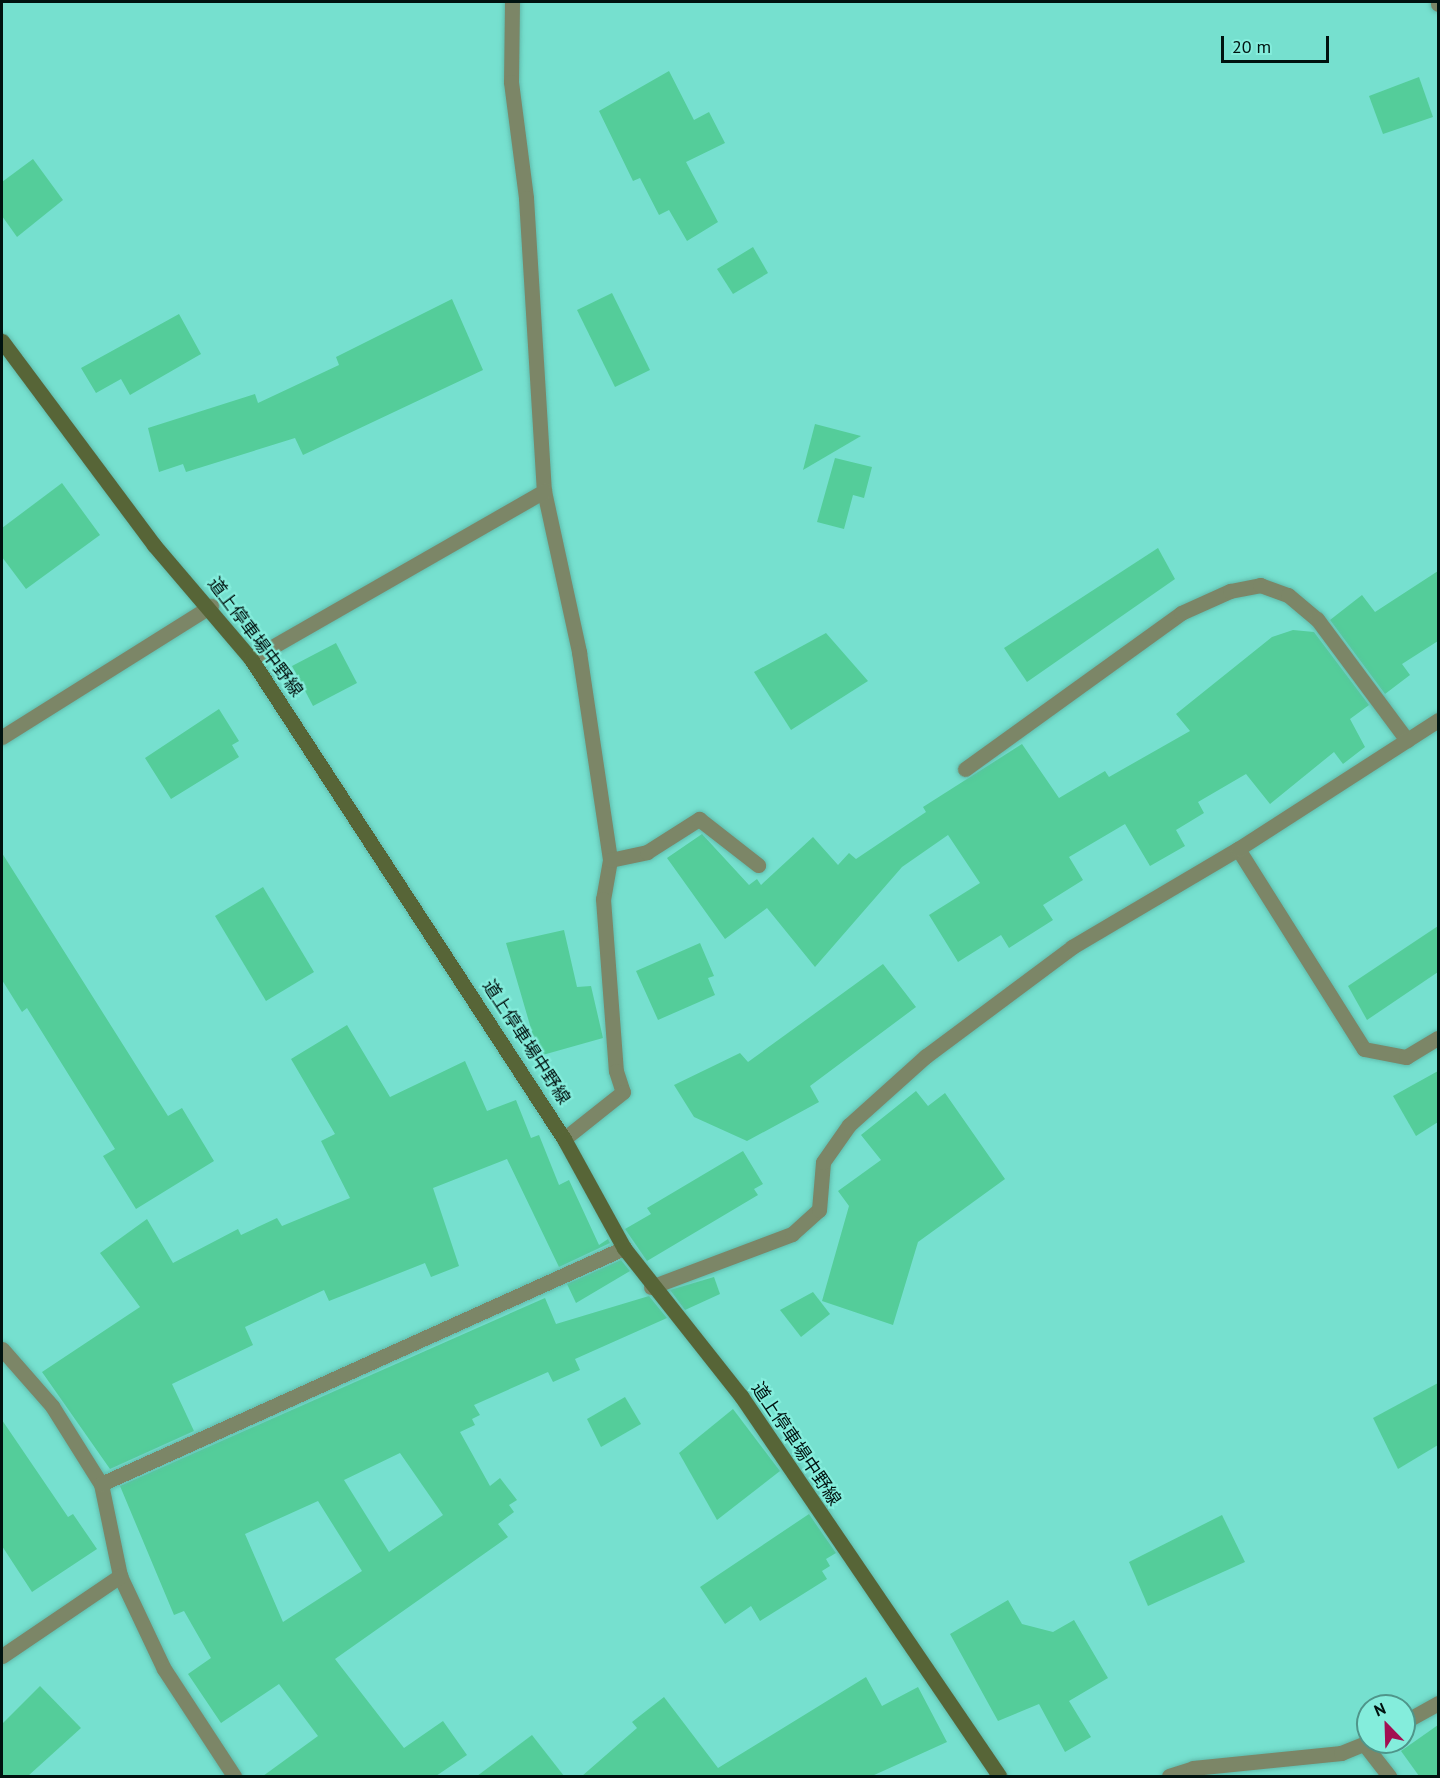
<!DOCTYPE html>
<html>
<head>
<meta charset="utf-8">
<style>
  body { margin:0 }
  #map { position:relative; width:1440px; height:1778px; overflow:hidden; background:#76e0cf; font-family:"PT Sans","Noto Sans JP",sans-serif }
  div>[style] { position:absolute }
  .building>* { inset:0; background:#54cd9a }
  .roads { filter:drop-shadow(0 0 2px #61bbac) drop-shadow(0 0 2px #61bbac) }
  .street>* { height:15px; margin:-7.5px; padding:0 7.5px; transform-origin:7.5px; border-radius:7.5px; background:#7c8667 }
  .secondary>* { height:15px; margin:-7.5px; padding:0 7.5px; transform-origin:7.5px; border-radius:7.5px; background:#576537 }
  span { translate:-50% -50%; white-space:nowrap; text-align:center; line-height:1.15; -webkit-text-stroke:4.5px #84eddc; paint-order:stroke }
  .street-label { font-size:18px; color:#00120f }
  .frame { position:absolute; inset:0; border:3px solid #00120f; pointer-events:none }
  .north { position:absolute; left:1356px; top:1694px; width:60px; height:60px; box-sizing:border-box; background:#84eddc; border:2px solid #4f958a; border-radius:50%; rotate:337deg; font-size:16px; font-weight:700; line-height:24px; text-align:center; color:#00120f }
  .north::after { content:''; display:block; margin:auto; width:21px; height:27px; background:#a20e51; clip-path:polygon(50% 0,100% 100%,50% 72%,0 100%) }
  .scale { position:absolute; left:1221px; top:36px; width:108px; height:27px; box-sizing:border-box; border:3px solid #00120f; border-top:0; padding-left:8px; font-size:18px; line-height:21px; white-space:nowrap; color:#00120f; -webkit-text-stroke:4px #84eddc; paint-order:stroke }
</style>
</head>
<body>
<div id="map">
  <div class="building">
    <div style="clip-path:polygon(669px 71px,694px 120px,709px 112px,725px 143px,686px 162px,718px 222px,687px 241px,669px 210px,659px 215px,640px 178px,633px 181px,599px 111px)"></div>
    <div style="clip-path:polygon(1419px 77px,1433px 117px,1383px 134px,1369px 96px)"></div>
    <div style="clip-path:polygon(33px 159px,63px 200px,17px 237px,2px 216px,2px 182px)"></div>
    <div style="clip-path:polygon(753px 247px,768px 273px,733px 294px,717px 269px)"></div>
    <div style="clip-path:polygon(612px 293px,650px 370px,615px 387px,577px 310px)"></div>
    <div style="clip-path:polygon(452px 299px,483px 370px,303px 455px,295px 438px,186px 472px,183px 464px,159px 472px,148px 428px,255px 394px,258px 403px,339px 365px,336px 357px)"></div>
    <div style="clip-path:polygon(179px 314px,201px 354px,130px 395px,121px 379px,96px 393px,81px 368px)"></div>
    <div style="clip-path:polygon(815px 424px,861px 436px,803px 470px)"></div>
    <div style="clip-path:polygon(835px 458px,872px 467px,864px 498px,853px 495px,844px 529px,817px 522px)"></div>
    <div style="clip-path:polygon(62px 483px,100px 535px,26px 589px,2px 557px,2px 528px)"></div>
    <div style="clip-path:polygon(1158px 548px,1175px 579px,1027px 682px,1004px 648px)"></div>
    <div style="clip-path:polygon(1438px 571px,1438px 641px,1402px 664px,1410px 675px,1385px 694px,1330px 620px,1362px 595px,1375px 612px)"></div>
    <div style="clip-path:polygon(1293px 630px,1314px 632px,1369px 705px,1350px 719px,1365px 747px,1343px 764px,1334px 752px,1270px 804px,1246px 774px,1198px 802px,1204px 813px,1176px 830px,1185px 846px,1150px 866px,1125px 824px,1069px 857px,1083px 880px,1043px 905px,1053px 920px,1009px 948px,1001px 935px,958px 962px,929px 915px,980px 883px,948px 835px,902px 867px,815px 967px,767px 908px,725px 939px,667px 858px,702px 834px,749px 885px,757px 879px,761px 885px,813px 837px,838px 865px,849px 853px,856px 859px,926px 812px,923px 807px,1022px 744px,1059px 798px,1105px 771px,1109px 777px,1190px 731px,1176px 714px,1272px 637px)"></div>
    <div style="clip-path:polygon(826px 633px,868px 681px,791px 730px,754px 672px)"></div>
    <div style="clip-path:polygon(336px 643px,357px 683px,313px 706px,292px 666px)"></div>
    <div style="clip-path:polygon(219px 709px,239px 741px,232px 745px,239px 757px,171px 799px,145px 758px)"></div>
    <div style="clip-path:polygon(2px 853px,168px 1116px,182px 1108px,214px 1161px,136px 1209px,103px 1156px,115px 1149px,27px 1008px,22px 1012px,2px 980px)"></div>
    <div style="clip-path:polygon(263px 887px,314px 972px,266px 1001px,215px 916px)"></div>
    <div style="clip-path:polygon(1438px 926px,1438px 972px,1367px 1020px,1348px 986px)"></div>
    <div style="clip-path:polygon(564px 930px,577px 987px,591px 986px,603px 1038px,539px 1056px,506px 943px)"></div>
    <div style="clip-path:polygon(700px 943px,714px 976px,708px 978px,715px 995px,658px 1020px,636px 971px)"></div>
    <div style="clip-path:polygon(883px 964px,916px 1007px,810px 1086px,819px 1102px,747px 1141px,694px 1117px,674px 1085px,740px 1053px,748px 1062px)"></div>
    <div style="clip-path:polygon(347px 1025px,390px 1097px,465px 1061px,487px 1111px,516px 1100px,531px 1138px,539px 1135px,559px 1185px,569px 1180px,599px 1245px,608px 1239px,610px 1243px,559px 1267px,507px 1159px,433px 1188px,459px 1266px,431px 1277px,425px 1263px,329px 1301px,324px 1290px,245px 1327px,253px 1345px,172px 1384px,194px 1431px,110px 1469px,42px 1372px,140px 1307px,100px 1253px,147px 1219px,173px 1263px,238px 1229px,241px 1235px,277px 1218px,282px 1226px,350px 1198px,321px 1141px,335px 1134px,291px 1059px)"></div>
    <div style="clip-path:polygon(1438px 1071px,1438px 1122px,1416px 1136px,1393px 1096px)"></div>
    <div style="clip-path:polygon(916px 1091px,928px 1106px,945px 1093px,1005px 1179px,918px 1242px,893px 1325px,822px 1301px,849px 1206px,838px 1191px,881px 1160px,861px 1135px)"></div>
    <div style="clip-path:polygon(743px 1151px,763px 1184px,754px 1189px,758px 1195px,647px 1261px,625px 1229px,651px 1214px,647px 1208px)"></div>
    <div style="clip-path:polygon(621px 1260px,630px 1271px,576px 1303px,567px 1284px)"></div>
    <div style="clip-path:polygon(714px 1277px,720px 1294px,685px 1310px,670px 1290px)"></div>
    <div style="clip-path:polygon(813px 1292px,830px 1314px,801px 1337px,780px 1310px)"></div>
    <div style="clip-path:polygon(evenodd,649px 1296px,667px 1318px,575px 1359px,580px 1370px,553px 1382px,548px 1372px,474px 1405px,480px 1415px,472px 1419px,475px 1425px,460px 1432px,490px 1486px,500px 1478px,517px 1500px,509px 1505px,514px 1512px,498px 1524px,508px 1537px,335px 1659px,404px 1748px,443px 1721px,467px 1755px,436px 1776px,263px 1776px,318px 1736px,279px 1684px,221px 1723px,188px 1674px,211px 1658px,184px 1611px,174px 1615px,120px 1486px,545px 1298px,556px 1324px,649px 1296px,400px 1453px,443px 1515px,389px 1552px,344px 1480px,400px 1453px,649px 1296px,318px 1501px,362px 1571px,283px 1622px,245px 1534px,318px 1501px)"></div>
    <div style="clip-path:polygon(1438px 1383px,1438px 1445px,1398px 1469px,1373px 1418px)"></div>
    <div style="clip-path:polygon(625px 1397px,641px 1424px,601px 1447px,587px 1419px)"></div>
    <div style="clip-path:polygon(733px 1409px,780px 1471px,717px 1520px,679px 1453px)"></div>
    <div style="clip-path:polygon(2px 1420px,68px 1517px,73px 1514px,97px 1549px,32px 1592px,2px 1546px)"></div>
    <div style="clip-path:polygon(809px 1514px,836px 1553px,826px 1559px,830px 1566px,822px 1571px,827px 1579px,760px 1621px,751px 1606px,725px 1624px,700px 1587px)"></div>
    <div style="clip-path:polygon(1222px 1515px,1245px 1562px,1148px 1606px,1129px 1562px)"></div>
    <div style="clip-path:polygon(1008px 1600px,1022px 1624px,1053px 1632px,1074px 1620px,1108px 1678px,1069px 1701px,1091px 1737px,1065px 1752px,1039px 1704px,998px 1721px,950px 1634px)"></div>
    <div style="clip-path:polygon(866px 1677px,882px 1706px,918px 1687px,947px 1742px,872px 1776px,582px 1776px,637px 1728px,632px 1722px,664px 1697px,718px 1768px)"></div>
    <div style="clip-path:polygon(40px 1686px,81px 1728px,28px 1776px,2px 1776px,2px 1724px)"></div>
    <div style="clip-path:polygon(1438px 1725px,1438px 1776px,1419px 1776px,1401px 1751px)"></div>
    <div style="clip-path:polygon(532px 1735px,564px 1776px,477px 1776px)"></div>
  </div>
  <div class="roads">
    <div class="street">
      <div style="left:512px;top:2px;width:80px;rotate:90.7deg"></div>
      <div style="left:511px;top:82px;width:117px;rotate:82.6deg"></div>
      <div style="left:526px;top:198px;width:294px;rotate:86.5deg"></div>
      <div style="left:544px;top:491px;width:165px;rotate:77.7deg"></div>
      <div style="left:579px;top:652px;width:210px;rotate:81.5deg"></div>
      <div style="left:610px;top:860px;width:40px;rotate:100deg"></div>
      <div style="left:603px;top:899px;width:172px;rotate:85.7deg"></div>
      <div style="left:616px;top:1071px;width:22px;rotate:72deg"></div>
      <div style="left:623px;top:1092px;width:75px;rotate:141.5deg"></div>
      <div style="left:1438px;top:2px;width:2px;rotate:90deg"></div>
      <div style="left:251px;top:659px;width:338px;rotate:-29.8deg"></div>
      <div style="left:2px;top:737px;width:247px;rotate:-32.1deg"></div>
      <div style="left:965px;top:769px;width:266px;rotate:-35.8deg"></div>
      <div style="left:1181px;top:613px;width:54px;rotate:-24.2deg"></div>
      <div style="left:1230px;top:591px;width:31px;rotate:-11deg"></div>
      <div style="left:1260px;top:585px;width:30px;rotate:20deg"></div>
      <div style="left:1288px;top:595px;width:38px;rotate:40deg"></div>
      <div style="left:1317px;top:619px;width:151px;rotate:53.4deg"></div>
      <div style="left:1238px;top:849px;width:236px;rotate:57.8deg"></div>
      <div style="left:1364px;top:1049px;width:43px;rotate:10.8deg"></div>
      <div style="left:1406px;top:1057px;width:37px;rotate:-31deg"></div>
      <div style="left:610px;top:860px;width:38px;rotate:-12deg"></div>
      <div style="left:647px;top:852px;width:62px;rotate:-32.4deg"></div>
      <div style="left:699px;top:819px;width:75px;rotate:37.9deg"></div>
      <div style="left:651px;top:1287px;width:151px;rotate:-20.6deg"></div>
      <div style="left:792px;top:1234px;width:36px;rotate:-42deg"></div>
      <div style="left:819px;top:1210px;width:48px;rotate:-85.2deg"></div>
      <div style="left:823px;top:1162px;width:45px;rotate:-54.9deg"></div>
      <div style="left:849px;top:1125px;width:103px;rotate:-41.9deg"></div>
      <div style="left:926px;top:1056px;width:182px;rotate:-36.7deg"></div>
      <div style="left:1072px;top:947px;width:193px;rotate:-30.6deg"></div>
      <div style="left:1238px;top:849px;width:238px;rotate:-32.8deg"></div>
      <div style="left:2px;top:1349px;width:76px;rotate:48.7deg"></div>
      <div style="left:52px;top:1406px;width:92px;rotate:57.9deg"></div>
      <div style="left:101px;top:1484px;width:94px;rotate:78.3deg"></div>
      <div style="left:120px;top:1576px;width:103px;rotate:64.7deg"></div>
      <div style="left:164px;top:1669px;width:128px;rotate:56.8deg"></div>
      <div style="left:101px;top:1484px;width:574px;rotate:-24.29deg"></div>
      <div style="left:2px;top:1656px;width:143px;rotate:-34.1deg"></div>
      <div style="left:1404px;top:1722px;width:39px;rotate:-29deg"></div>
      <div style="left:1364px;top:1744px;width:41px;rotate:52deg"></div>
      <div style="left:1169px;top:1776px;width:25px;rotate:-18deg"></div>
      <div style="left:1193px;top:1768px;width:149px;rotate:-5.8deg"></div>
      <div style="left:1341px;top:1753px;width:29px;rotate:-22deg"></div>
    </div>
    <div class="secondary">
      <div style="left:2px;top:341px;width:254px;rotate:53.3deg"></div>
      <div style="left:154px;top:545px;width:150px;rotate:49.6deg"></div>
      <div style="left:251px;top:659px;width:573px;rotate:56.89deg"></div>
      <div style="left:564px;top:1139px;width:124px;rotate:61.2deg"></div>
      <div style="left:624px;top:1248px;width:189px;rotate:51.7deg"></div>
      <div style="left:741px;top:1396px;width:459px;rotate:55.8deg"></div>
    </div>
  </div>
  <div class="street-label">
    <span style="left:255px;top:637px;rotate:53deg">道上停車場中野線</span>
    <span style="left:526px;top:1042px;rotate:57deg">道上停車場中野線</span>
    <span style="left:796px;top:1444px;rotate:56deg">道上停車場中野線</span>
  </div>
  <div class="frame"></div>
  <div class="north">N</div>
  <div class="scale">20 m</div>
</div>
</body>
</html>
